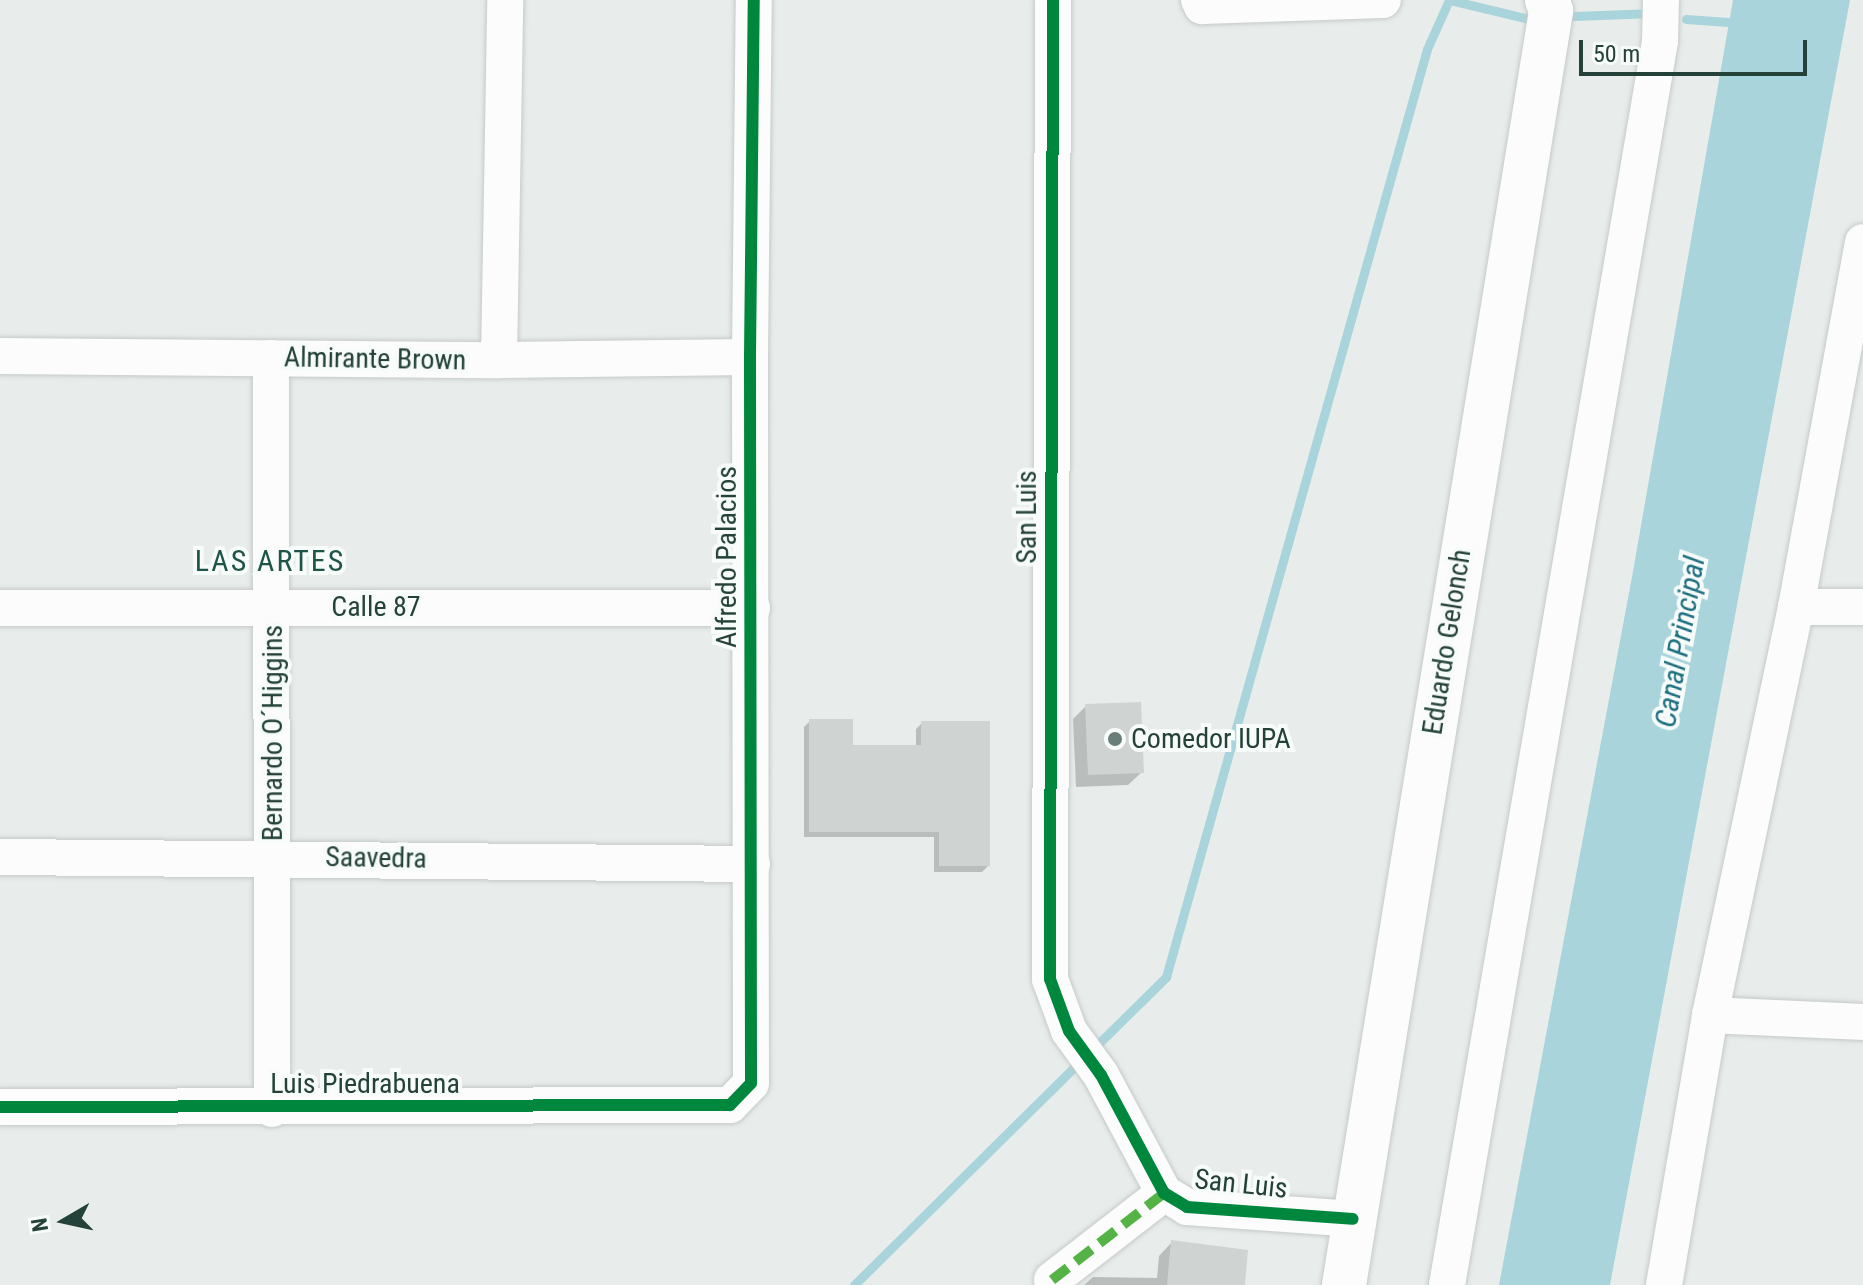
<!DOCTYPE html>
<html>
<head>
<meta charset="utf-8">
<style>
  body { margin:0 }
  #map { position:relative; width:1863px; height:1285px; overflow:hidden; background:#e8edeb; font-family:"Roboto Condensed",sans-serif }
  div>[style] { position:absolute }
  .water>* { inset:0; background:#a9d4db }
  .shadow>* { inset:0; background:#0003 }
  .stream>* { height:9px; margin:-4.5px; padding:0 4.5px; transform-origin:4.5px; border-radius:4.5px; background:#a9d4db }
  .building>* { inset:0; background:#cfd4d2 }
  .roads { filter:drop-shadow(0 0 2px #c5cac8) drop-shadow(0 0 2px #c5cac8) }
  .minor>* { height:36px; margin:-18px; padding:0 18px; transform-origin:18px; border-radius:18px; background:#fcfcfc }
  .tertiary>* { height:44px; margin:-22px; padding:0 22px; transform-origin:22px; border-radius:22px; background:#fcfcfc }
  .quiet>* { height:10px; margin-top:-5px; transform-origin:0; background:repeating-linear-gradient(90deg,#55b346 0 20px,transparent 0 30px) }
  .cycleway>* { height:12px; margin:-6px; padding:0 6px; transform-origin:6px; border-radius:6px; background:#00873e }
  .dots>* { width:22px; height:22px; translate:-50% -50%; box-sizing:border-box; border:4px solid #f7fbf9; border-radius:50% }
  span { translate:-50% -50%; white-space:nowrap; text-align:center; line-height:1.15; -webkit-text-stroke:8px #f7fbf9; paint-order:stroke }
  .street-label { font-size:28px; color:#24423a }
  .poi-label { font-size:28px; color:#24423a }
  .left { translate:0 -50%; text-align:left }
  .neighbourhood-label { font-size:30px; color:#1f5548; letter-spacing:2px }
  .water-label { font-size:30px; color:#1c6f80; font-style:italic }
  .north { position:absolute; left:24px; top:1181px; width:80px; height:80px; -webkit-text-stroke:6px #f7fbf9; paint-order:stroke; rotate:261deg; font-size:22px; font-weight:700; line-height:32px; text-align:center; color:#24423a }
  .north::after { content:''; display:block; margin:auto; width:28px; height:36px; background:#24423a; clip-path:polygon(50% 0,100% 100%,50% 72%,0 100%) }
  .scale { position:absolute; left:1579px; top:40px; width:228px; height:36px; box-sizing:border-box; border:4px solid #24423a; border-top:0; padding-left:10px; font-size:24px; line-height:28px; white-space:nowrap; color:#24423a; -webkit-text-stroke:6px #f7fbf9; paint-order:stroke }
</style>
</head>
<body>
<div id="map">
  <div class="water">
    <div style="clip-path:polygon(1733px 0,1850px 0,1610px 1285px,1499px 1285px,1632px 577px)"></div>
  </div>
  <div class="shadow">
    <div style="clip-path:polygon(1086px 706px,1142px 772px,1128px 785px,1076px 787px,1073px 719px)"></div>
    <div style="clip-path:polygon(810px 721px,851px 747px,916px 747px,916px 729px,922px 723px,988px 866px,982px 872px,934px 872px,934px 837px,804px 837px,804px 727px)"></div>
    <div style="clip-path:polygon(1172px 1242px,1243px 1285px,1084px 1285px,1093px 1277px,1157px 1278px,1159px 1256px)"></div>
  </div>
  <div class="stream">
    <div style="left:1450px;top:0;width:81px;rotate:13.5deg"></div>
    <div style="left:1574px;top:16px;width:80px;rotate:-2.1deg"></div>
    <div style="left:1686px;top:19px;width:56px;rotate:4.1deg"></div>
    <div style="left:1093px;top:1049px;width:103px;rotate:-44.6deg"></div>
    <div style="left:1166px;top:977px;width:964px;rotate:-74.29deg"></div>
    <div style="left:1427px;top:49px;width:54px;rotate:-65.8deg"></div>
    <div style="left:854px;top:1285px;width:321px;rotate:-44.7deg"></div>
  </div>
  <div class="building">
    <div style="clip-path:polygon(1141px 702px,1144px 773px,1088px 775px,1085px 704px)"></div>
    <div style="clip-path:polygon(809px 719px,853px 719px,853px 745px,921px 745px,921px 721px,990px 721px,990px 866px,939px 866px,939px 832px,809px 832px)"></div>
    <div style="clip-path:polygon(1171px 1240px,1248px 1250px,1245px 1285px,1167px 1285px)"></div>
  </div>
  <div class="roads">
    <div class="minor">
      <div style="left:1053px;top:0;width:979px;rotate:90.18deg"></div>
      <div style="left:1050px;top:979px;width:55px;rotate:69.9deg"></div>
      <div style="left:1069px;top:1031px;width:54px;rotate:54deg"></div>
      <div style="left:1101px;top:1075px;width:134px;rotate:61.9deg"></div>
      <div style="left:1164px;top:1193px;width:27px;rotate:31deg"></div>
      <div style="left:1187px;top:1207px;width:166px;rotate:4.1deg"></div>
      <div style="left:1199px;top:0;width:7px;rotate:63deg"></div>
      <div style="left:1202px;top:6px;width:181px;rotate:-1.9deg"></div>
      <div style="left:0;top:356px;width:499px;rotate:0.5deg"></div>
      <div style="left:499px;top:360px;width:251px;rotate:-0.7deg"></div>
      <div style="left:271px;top:358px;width:751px;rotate:89.92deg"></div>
      <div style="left:499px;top:360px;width:360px;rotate:-89deg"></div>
      <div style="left:1796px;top:607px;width:67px"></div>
      <div style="left:0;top:608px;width:752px"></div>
      <div style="left:0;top:857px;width:752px;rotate:0.53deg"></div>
      <div style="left:1710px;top:1015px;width:153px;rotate:2.6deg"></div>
      <div style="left:0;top:1107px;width:730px;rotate:-0.16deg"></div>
      <div style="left:730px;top:1105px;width:30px;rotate:-46deg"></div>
      <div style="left:751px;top:1083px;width:726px;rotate:-90.08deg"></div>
      <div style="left:750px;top:357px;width:357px;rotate:-89.4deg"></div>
      <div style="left:1052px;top:1280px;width:142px;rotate:-37.8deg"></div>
      <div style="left:1447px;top:1285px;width:1262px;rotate:-80.28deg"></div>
      <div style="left:1660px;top:41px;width:41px;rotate:-88.6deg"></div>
      <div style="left:1664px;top:1285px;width:274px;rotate:-80.3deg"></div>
      <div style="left:1710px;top:1015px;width:417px;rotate:-78.1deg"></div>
      <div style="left:1796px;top:607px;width:371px;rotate:-79.6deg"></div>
    </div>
    <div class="tertiary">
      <div style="left:1344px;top:1285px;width:1291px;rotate:-80.77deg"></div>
      <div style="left:1551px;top:11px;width:12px;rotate:-110deg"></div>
    </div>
  </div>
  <div class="quiet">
    <div style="left:1052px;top:1280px;width:142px;rotate:-37.8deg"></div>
  </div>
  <div class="cycleway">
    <div style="left:1053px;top:0;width:979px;rotate:90.18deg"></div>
    <div style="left:1050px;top:979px;width:55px;rotate:69.9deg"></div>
    <div style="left:1069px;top:1031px;width:54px;rotate:54deg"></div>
    <div style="left:1101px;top:1075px;width:134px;rotate:61.9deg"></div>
    <div style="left:1164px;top:1193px;width:27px;rotate:31deg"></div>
    <div style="left:1187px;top:1207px;width:166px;rotate:4.1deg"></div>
    <div style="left:0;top:1107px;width:730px;rotate:-0.16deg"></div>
    <div style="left:730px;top:1105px;width:30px;rotate:-46deg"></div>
    <div style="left:751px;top:1083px;width:726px;rotate:-90.08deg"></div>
    <div style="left:750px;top:357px;width:357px;rotate:-89.4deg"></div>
  </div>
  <div class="dots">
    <div style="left:1115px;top:739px;background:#697e78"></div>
  </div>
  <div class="street-label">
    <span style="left:375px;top:359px;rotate:1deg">Almirante Brown</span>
    <span style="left:1027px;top:517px;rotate:-90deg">San Luis</span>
    <span style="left:727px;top:557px;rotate:-90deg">Alfredo Palacios</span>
    <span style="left:376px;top:607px">Calle 87</span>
    <span style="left:1447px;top:642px;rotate:-81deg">Eduardo Gelonch</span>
    <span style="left:273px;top:733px;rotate:-90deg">Bernardo O´Higgins</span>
    <span style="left:376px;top:858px;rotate:1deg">Saavedra</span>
    <span style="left:365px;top:1084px">Luis Piedrabuena</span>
    <span style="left:1241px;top:1184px;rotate:6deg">San Luis</span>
  </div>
  <div class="poi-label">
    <span class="left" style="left:1131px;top:739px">Comedor IUPA</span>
  </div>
  <div class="neighbourhood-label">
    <span style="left:270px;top:561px">LAS ARTES</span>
  </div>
  <div class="water-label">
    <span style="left:1680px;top:642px;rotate:-80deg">Canal Principal</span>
  </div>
  <div class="north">N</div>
  <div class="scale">50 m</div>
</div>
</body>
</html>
